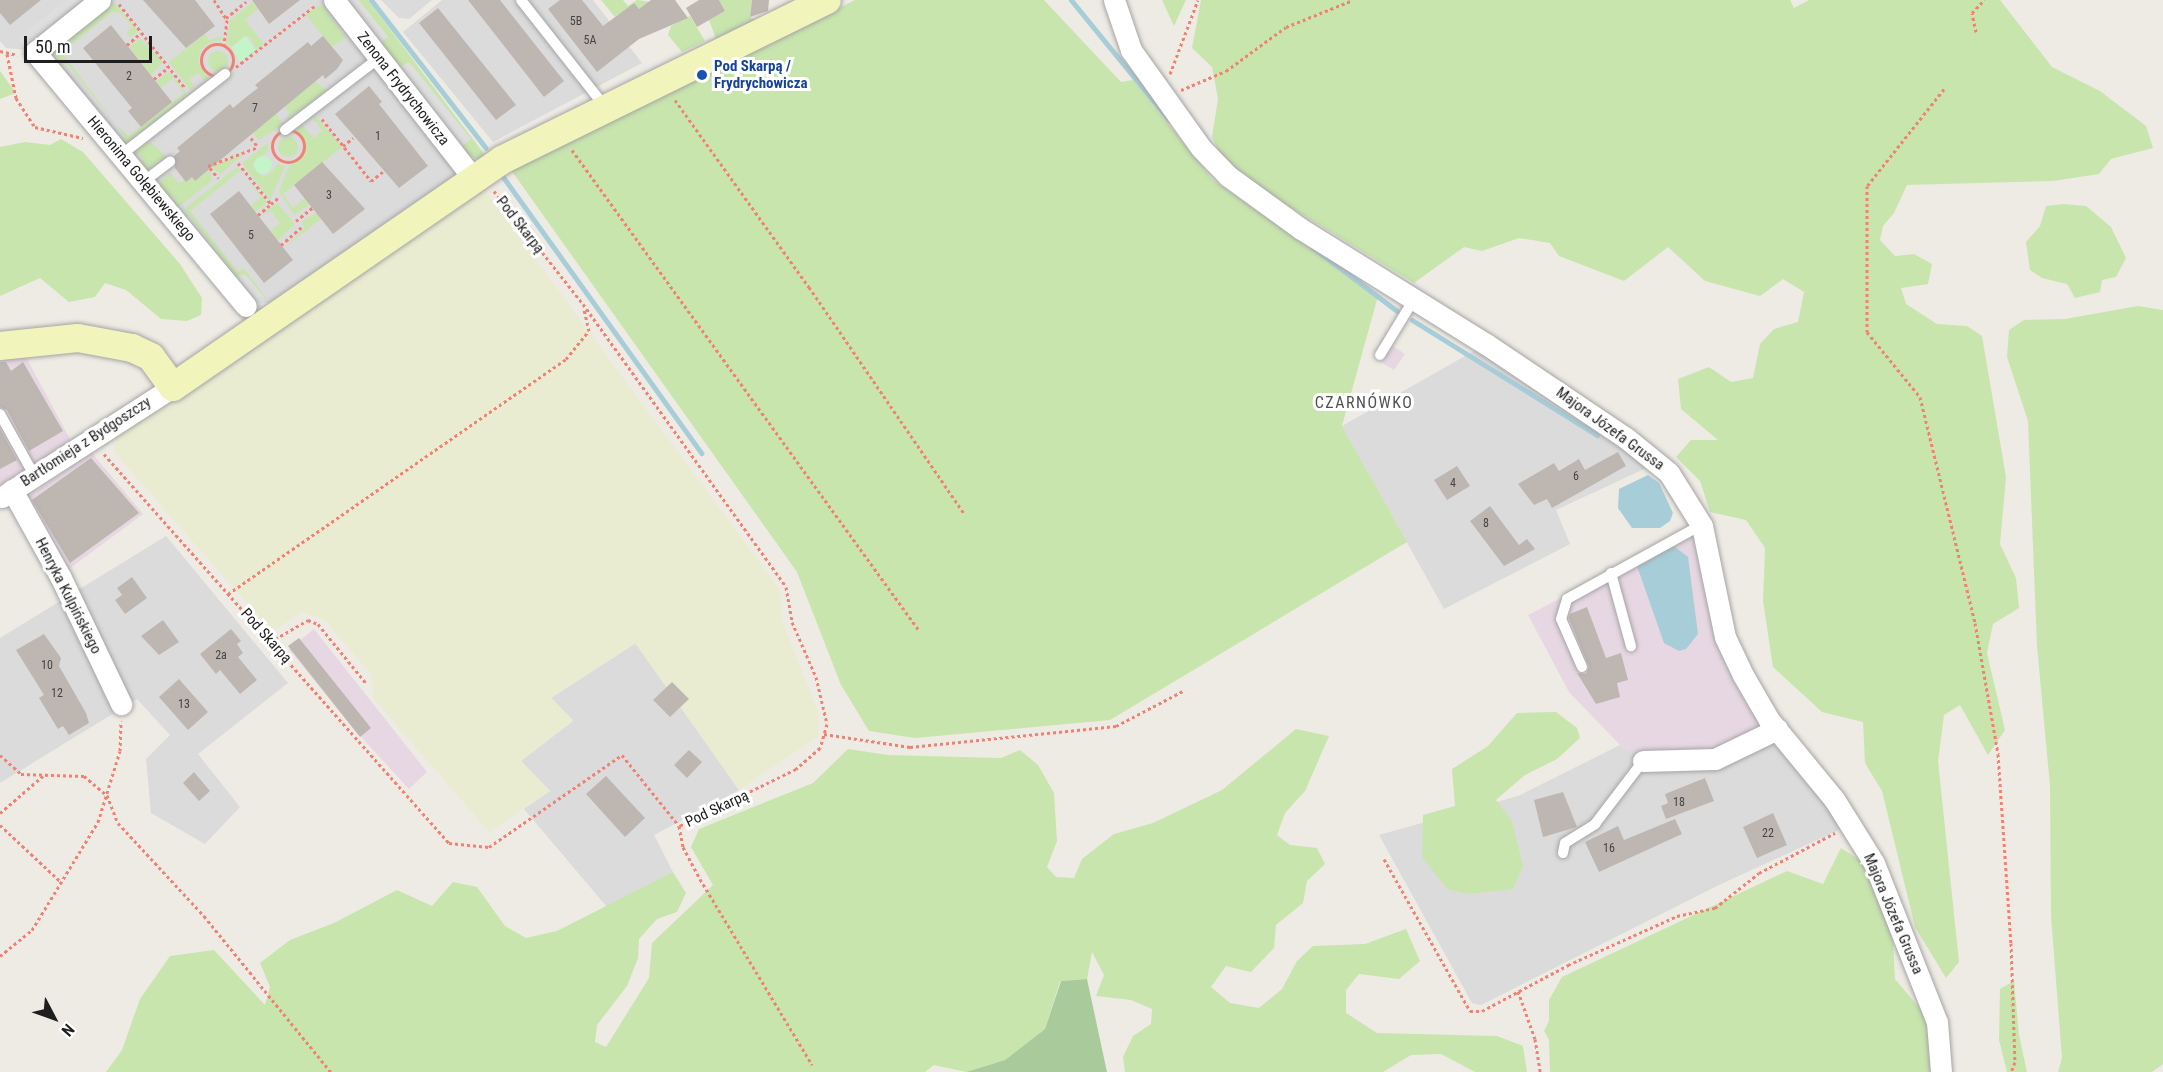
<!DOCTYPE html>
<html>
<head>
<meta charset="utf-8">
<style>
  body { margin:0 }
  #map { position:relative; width:2163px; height:1072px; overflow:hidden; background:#eeebe4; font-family:"Roboto Condensed",sans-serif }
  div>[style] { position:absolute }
  .residential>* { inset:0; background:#dcdbdb }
  .industrial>* { inset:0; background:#e7d7e3 }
  .farmland>* { inset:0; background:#e9ecd1 }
  .grass>* { inset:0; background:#c8e5ad }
  .round { border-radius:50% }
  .forest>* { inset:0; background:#a9cb9c }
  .park>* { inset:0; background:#c4f5c8 }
  .parking>* { inset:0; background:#dedede }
  .water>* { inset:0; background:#a7cdd9 }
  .stream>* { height:5px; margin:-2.5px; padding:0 2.5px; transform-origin:2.5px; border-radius:2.5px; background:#a7cdd9 }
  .building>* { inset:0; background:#beb7b1 }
  .path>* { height:3px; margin-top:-1.5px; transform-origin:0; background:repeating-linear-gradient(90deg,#f08173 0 3px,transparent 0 6px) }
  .path>.ring { margin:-1.5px; padding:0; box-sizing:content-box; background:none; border:3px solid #f08173; border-radius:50% }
  .roads { filter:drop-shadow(0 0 2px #a5a5a5) drop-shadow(0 0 2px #a5a5a5) }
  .lane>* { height:10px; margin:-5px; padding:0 5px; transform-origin:5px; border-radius:5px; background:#fff }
  .street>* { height:21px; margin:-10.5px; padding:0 10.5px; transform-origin:10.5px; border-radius:10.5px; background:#fff }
  .secondary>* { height:28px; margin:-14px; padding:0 14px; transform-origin:14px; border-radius:14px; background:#f2f5bb }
  .dots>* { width:16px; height:16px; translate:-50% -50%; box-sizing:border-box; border:3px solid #fff; border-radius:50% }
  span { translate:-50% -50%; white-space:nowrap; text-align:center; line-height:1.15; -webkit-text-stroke:6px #fff; paint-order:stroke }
  .number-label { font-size:12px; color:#464443 }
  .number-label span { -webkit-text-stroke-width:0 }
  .transit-label { font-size:15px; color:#164399; font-weight:700 }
  .left { translate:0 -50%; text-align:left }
  .street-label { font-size:15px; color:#1e1e1e }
  .neighbourhood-label { font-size:16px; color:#515151; letter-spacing:1.5px }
  .north { position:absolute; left:24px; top:988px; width:60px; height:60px; -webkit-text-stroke:4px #fff; paint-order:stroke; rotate:131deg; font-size:16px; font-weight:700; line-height:24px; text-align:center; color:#1e1e1e }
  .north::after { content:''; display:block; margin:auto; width:21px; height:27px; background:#1e1e1e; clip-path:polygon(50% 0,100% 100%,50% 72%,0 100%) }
  .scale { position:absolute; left:24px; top:36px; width:128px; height:27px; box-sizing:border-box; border:3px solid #1e1e1e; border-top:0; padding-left:8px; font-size:18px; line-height:21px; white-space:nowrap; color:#1e1e1e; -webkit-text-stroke:4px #fff; paint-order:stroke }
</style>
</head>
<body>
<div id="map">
  <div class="residential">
    <div style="clip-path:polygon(0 0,334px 0,466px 169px,271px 302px,246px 306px,28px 50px,6px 48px,0 41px)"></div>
    <div style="clip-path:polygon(381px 0,432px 0,409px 19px,399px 18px)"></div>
    <div style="clip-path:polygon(442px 0,593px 0,642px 63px,493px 142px,403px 32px)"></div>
    <div style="clip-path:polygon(1486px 344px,1657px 463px,1556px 510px,1570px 544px,1444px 609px,1342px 426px)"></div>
    <div style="clip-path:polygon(166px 536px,288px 683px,198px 754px,240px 807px,205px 844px,151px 813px,146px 759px,170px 735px,137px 699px,0 783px,0 638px)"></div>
    <div style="clip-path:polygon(636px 643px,739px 790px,654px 835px,673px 872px,607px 907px,524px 809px,550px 791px,521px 761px,573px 721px,551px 698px)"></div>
    <div style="clip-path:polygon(1777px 729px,1850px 825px,1719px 885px,1481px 1005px,1472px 1003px,1379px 835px,1518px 796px,1620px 745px,1643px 761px)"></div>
  </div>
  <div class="industrial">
    <div style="clip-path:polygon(1385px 341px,1405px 354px,1394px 370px,1374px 358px)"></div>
    <div style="clip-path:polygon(25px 355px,71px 441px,0 485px,0 361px)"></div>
    <div style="clip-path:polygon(92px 453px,143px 514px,69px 569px,27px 497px)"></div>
    <div style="clip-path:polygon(1702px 526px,1725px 637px,1769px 720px,1744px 747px,1643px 761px,1620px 745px,1569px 692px,1528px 615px)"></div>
    <div style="clip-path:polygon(314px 629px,427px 772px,409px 789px,352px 727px,289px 649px)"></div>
  </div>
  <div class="farmland">
    <div style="clip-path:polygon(480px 184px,780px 590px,782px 620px,818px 712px,819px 736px,739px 790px,635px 643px,551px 698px,573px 720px,521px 761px,550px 791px,489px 832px,374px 699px,371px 674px,324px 619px,302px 612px,272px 632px,113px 451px,118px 434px)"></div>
  </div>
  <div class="grass">
    <div style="clip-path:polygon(358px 0,368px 0,485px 155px,485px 162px,467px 155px,462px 146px,470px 139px,409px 62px,400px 68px,379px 44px,387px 36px)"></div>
    <div style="clip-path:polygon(601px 0,623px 0,628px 6px,637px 0,652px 2px,625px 20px,618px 14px,615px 17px)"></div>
    <div style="clip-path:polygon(719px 0,752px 0,750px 17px,756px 21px,717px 41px,709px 20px,725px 11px)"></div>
    <div style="clip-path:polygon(855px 0,1044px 0,1121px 82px,1133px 80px,1213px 180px,1378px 296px,1342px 426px,1407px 542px,1110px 720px,915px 738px,869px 731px,841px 685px,797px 572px,511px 170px)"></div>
    <div style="clip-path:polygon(1162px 0,1186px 0,1174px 26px)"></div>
    <div style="clip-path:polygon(1201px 0,1790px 0,1794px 8px,1809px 0,2000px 0,2052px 67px,2100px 91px,2146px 126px,2153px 148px,2111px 159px,2099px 174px,2053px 181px,1907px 185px,1894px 213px,1883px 226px,1880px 240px,1895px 256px,1914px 254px,1932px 264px,1928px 284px,1901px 288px,1906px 304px,1937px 324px,1967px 326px,1982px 336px,2006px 477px,2000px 544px,2016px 578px,2019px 608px,1993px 624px,1987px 653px,2005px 730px,1988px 755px,1960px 705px,1944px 715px,1938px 761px,1959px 962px,1946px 978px,1915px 927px,1882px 791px,1865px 763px,1863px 722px,1822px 712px,1773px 667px,1763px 601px,1765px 548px,1746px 520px,1710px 512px,1700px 481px,1676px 457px,1691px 440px,1718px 440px,1681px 409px,1678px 379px,1709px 367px,1731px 382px,1753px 378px,1760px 344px,1774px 329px,1798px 322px,1804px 292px,1783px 279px,1760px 296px,1705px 281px,1668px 247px,1624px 281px,1559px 256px,1550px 243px,1519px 238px,1482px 251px,1464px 247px,1414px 283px,1251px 183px,1220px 153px,1212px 137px,1218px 99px,1212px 67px,1192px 48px)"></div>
    <div style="clip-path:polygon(253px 2px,258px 9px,245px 20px,264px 44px,256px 50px,251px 38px,245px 36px,232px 47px,226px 44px,230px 20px)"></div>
    <div style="clip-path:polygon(115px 3px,137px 30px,136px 33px,129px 37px,127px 33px,132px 27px,121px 13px,112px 12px,66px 49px,65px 56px,115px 123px,67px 64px,56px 68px,49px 52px)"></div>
    <div style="clip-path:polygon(318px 6px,323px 6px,346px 37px,332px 47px,306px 15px)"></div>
    <div style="clip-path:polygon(690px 16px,705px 41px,682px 52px,668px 35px,671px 26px)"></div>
    <div style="clip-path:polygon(205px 34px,209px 40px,222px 36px,222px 40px,211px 42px,200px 50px,198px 63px,208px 78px,204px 81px,198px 73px,189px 79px,195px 87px,190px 90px,169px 62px)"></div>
    <div style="clip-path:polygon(140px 38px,163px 62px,151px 75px,129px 47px)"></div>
    <div class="round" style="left:208px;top:51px;width:20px;height:20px"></div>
    <div style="clip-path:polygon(0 71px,16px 93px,0 99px)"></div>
    <div style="clip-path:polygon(166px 73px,171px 73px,186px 93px,186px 96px,123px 146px,119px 143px,125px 137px,116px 125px,129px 136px,184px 93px,173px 78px,161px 88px,156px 82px)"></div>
    <div style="clip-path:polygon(315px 81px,327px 91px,287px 119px,289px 113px,284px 106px)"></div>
    <div style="clip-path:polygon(276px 113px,283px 125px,259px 140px,252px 132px)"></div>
    <div style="clip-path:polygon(312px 117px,317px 117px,342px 147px,283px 194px,293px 208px,305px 198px,310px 204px,294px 215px,279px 192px,289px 166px,305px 155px,306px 142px,296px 129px,302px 125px,314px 138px,322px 131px)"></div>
    <div class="round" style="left:278px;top:137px;width:20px;height:20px"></div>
    <div style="clip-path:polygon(61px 139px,83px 152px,180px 264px,202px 298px,201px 315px,187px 321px,161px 319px,126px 290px,105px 283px,95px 297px,69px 302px,40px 278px,0 296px,0 147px,25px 142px,50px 145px)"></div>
    <div style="clip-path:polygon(149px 141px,166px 156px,146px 171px,136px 166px,143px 159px,139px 154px,131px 160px,129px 156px)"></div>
    <div style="clip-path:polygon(268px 143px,268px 151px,252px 164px,262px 176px,268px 175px,278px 164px,285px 166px,270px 200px,242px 163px)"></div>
    <div style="clip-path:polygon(246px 151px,221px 174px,213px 169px,214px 165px)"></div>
    <div style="clip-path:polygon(237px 167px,267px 202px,255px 212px,251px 206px,261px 197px,240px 171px,190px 211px,238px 272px,244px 268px,269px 302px,257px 289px,236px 276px,184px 209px)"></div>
    <div style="clip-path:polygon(209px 171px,213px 180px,173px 211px,171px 207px,176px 200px,173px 196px,166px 201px,157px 186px,160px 182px,170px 173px,178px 183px,192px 177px,196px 180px)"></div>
    <div style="clip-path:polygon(277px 203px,295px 224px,278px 240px,270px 231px,280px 223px,271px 211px,259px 217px)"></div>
    <div style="clip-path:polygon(2064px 204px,2086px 206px,2111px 227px,2126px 258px,2116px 277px,2102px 280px,2100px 292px,2075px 298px,2067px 284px,2042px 278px,2030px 270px,2026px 242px,2040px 226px,2046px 206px)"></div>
    <div style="clip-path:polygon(316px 213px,321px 219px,284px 248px,304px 228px,302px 221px)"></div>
    <div style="clip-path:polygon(2138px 306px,2163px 310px,2163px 1064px,2152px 1072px,2058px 1072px,2062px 1058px,2051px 916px,2050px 786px,2037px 646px,2028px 421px,2007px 357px,2009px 330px,2024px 320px,2065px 319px)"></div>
    <div style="clip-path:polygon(1556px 712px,1577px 728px,1580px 738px,1557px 759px,1525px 775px,1496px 800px,1512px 821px,1523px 866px,1513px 889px,1468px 894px,1447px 889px,1422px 857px,1423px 815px,1455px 806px,1452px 769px,1488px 746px,1517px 713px)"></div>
    <div style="clip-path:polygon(1296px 729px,1329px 736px,1305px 791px,1285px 813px,1277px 835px,1290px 845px,1317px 848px,1325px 864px,1307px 881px,1303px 903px,1276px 925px,1274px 948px,1251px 972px,1226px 966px,1211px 987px,1230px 1003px,1259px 1008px,1282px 989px,1297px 961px,1313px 946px,1365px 944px,1406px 929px,1420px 961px,1399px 979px,1359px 974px,1346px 990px,1346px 1013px,1377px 1033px,1497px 1036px,1523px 1046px,1527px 1072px,1475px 1072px,1441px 1054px,1411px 1055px,1383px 1072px,1125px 1072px,1123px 1057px,1133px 1036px,1151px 1024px,1152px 1009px,1131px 1000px,1096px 996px,1104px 975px,1092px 952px,1087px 979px,1060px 981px,1045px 1029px,1005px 1060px,966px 1072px,934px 1065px,925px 1072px,106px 1072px,122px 1050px,140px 999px,170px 956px,214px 950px,265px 1005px,270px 987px,260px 963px,290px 940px,334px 923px,397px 890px,432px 906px,453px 882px,477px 887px,505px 926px,526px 938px,557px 931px,673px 872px,686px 893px,677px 912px,657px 919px,639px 939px,638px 958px,627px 986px,597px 1025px,595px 1042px,606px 1047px,649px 978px,652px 943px,713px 885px,691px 847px,699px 829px,813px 783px,848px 749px,888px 755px,1001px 758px,1020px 750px,1038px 765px,1054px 793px,1057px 841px,1047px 867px,1056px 877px,1074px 878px,1082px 859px,1114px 834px,1153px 823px,1222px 790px)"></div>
    <div style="clip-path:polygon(1841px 848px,1861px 861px,1892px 923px,1895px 979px,1926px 1016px,1934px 1072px,1550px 1072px,1549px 1040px,1544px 1031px,1549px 1021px,1549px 1000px,1562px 977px,1787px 871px,1823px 884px)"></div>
    <div style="clip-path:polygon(2014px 981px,2019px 1035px,2027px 1072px,2007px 1072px,1999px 1040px,2000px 989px)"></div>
  </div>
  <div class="forest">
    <div style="clip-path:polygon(1087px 979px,1107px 1072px,966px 1072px,1005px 1060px,1045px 1029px,1061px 981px)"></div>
  </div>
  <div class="park">
    <div style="clip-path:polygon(245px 36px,256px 50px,240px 63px,232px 47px)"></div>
    <div class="round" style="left:254px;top:156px;width:18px;height:18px"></div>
  </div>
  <div class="parking">
    <div style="clip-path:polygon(66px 0,90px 0,28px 50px,18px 39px)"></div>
    <div style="clip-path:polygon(345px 0,358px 0,388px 37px,379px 44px)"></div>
    <div style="clip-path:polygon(409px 62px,471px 139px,462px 146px,400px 68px)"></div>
    <div style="clip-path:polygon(189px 216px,236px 276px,245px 274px,262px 295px,257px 299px,264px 309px,246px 324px,237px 314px,246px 307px,181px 222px)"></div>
  </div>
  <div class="water">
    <div style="clip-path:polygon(1648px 475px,1659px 483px,1673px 513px,1670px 521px,1660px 528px,1632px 528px,1618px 508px,1619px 489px)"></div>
    <div style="clip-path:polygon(1674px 546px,1688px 557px,1698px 634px,1686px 649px,1679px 651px,1664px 643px,1637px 566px)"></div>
  </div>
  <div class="stream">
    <div style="left:371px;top:0;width:187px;rotate:52.2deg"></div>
    <div style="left:1071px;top:0;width:155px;rotate:50.8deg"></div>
    <div style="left:503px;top:177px;width:340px;rotate:54.3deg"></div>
    <div style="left:1312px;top:247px;width:106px;rotate:37deg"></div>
    <div style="left:1412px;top:320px;width:218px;rotate:31.9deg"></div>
  </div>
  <div class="building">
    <div style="clip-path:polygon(0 0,41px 0,10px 25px,0 13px)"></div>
    <div style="clip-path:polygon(143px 0,195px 0,215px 26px,186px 48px)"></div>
    <div style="clip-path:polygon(252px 0,300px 0,269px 24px)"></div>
    <div style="clip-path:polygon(468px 0,500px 0,564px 81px,544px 97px)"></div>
    <div style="clip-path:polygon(560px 0,582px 0,603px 26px,634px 3px,639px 9px,651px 0,675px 0,688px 18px,639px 39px,597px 72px,548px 9px)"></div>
    <div style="clip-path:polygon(699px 0,719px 0,725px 11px,697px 27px,686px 8px)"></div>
    <div style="clip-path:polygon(752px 0,769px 0,768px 11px,750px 17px)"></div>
    <div style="clip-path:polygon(438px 8px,516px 105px,496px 120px,419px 23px)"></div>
    <div style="clip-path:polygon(111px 25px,172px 102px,141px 127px,128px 111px,132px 108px,83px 48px)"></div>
    <div style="clip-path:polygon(323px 36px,343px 60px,337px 69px,325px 79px,323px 75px,195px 181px,192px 177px,186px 182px,175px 168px,174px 156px,180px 151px,177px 148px,230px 104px,233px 108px,245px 98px,258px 88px,255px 85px,308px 42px,311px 46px)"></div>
    <div style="clip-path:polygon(369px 86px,382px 102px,379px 104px,428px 166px,399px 188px,335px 114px)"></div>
    <div style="clip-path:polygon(322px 162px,365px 209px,333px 234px,294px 185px)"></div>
    <div style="clip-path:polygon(239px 191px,293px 260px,264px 283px,210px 214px)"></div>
    <div style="clip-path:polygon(0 362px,6px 362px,11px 371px,23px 362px,63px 431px,29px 451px,7px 410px,0 407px)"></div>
    <div style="clip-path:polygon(0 429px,17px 460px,0 469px)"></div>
    <div style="clip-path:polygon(1618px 452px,1626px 466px,1552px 508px,1547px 499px,1534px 505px,1518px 484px,1554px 463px,1559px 471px,1579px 459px,1585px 470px)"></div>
    <div style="clip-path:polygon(91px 458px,139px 513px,70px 563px,32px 500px)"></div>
    <div style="clip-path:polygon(1457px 466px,1470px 486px,1447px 500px,1434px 480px)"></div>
    <div style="clip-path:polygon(1490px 506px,1519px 545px,1527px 539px,1535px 549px,1504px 566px,1470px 521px)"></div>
    <div style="clip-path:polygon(132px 577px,147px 598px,125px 614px,115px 600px,122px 595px,117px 588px)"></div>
    <div style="clip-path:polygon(1587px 607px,1606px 658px,1621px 653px,1628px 680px,1617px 683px,1620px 697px,1596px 704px,1577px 673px,1586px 674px,1589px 667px,1569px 618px,1570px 614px)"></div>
    <div style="clip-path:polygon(163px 620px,179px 642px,159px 655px,141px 636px)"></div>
    <div style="clip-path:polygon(231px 629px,241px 641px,237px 644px,243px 653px,238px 657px,257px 680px,240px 694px,220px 670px,216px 674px,200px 654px)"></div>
    <div style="clip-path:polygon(44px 634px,61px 658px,59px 666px,86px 713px,89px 723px,69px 735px,63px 726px,58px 729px,39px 698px,44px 695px,16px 650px)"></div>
    <div style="clip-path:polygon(299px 638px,371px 728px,360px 737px,288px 646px)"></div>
    <div style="clip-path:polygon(179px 679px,208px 712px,188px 730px,159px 697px)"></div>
    <div style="clip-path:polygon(672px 682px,689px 699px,670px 717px,653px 700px)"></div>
    <div style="clip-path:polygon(689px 750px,702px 762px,687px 778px,674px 765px)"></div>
    <div style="clip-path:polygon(194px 772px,210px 791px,199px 801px,183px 783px)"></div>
    <div style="clip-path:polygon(606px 776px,645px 818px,625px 837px,586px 794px)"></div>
    <div style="clip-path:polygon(1705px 778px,1714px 801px,1666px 819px,1661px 806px,1668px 803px,1665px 794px)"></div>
    <div style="clip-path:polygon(1563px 792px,1577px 827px,1543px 837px,1534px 800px)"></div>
    <div style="clip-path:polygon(1773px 813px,1787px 845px,1757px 858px,1743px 827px)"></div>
    <div style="clip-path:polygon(1675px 819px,1682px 834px,1599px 872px,1585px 842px,1618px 826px,1624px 840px)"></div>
  </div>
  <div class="path">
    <div style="left:214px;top:0;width:24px;rotate:57deg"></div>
    <div style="left:227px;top:20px;width:26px;rotate:97deg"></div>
    <div style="left:119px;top:4px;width:108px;rotate:51.8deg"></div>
    <div style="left:226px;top:18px;width:26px;rotate:-39deg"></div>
    <div style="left:1976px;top:32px;width:19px;rotate:-102deg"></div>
    <div style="left:1972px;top:13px;width:18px;rotate:-47deg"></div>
    <div class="ring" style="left:201px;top:44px;width:29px;height:29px"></div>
    <div style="left:127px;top:45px;width:18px;rotate:-41deg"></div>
    <div style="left:0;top:51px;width:18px;rotate:13deg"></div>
    <div style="left:7px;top:54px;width:45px;rotate:78.4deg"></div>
    <div style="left:16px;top:98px;width:35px;rotate:57deg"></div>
    <div style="left:35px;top:127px;width:49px;rotate:12.9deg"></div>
    <div style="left:236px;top:67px;width:101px;rotate:-37.8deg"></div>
    <div style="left:1170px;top:74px;width:79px;rotate:-69.3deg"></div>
    <div style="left:154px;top:79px;width:19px;rotate:-39deg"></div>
    <div style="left:1944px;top:89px;width:124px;rotate:128.4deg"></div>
    <div style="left:1867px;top:186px;width:146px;rotate:90deg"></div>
    <div style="left:1867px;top:332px;width:84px;rotate:50.8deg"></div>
    <div style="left:1920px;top:397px;width:233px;rotate:76.3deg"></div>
    <div style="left:1975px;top:623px;width:133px;rotate:80deg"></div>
    <div style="left:1998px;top:754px;width:189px;rotate:86.1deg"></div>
    <div style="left:2011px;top:943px;width:119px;rotate:88.1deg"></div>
    <div style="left:2015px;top:1062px;width:11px;rotate:112deg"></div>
    <div style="left:1181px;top:90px;width:49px;rotate:-22.9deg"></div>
    <div style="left:1226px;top:71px;width:74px;rotate:-36.3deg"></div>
    <div style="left:1286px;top:27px;width:72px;rotate:-21.9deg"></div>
    <div style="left:675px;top:100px;width:230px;rotate:54.4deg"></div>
    <div style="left:809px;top:287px;width:276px;rotate:55.6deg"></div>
    <div style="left:322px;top:119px;width:79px;rotate:51.7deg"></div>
    <div style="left:371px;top:181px;width:18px;rotate:-38deg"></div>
    <div class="ring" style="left:272px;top:130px;width:29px;height:29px"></div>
    <div style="left:251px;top:138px;width:11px;rotate:52deg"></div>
    <div style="left:343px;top:146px;width:13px;rotate:-39deg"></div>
    <div style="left:572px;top:150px;width:591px;rotate:54.16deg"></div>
    <div style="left:238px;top:163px;width:53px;rotate:51.2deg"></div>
    <div style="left:271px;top:204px;width:9px;rotate:-41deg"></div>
    <div style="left:208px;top:166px;width:53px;rotate:-20.8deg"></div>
    <div style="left:210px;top:168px;width:13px;rotate:51deg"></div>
    <div style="left:494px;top:191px;width:144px;rotate:51.8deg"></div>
    <div style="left:583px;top:304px;width:348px;rotate:54.3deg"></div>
    <div style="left:786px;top:587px;width:36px;rotate:80deg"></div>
    <div style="left:792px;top:622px;width:60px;rotate:66.4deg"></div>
    <div style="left:816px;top:677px;width:48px;rotate:76.8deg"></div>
    <div style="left:827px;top:724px;width:25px;rotate:106deg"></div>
    <div style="left:820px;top:748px;width:32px;rotate:139deg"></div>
    <div style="left:796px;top:769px;width:130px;rotate:154deg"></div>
    <div style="left:258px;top:215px;width:17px;rotate:-40deg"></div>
    <div style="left:296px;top:221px;width:21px;rotate:-39deg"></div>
    <div style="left:281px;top:245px;width:28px;rotate:-41deg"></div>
    <div style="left:104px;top:454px;width:520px;rotate:48.43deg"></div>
    <div style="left:449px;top:843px;width:40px;rotate:5.7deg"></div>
    <div style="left:489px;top:847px;width:162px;rotate:-34.7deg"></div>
    <div style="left:622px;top:755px;width:91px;rotate:51.2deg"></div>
    <div style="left:679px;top:826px;width:21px;rotate:79deg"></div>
    <div style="left:683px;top:847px;width:36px;rotate:62deg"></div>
    <div style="left:700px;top:879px;width:217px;rotate:58.9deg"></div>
    <div style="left:228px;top:594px;width:412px;rotate:-34.8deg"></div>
    <div style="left:566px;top:359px;width:36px;rotate:-51deg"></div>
    <div style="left:589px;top:331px;width:23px;rotate:-103deg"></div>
    <div style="left:270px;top:642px;width:44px;rotate:-30.1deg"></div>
    <div style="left:308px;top:620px;width:11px;rotate:22deg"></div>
    <div style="left:318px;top:624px;width:76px;rotate:50.9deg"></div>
    <div style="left:824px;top:734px;width:87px;rotate:8.6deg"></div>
    <div style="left:910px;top:747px;width:207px;rotate:-5.8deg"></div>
    <div style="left:1116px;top:726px;width:78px;rotate:-27.6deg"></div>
    <div style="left:0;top:755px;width:28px;rotate:42deg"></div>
    <div style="left:21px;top:774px;width:63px;rotate:1.8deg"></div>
    <div style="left:84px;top:776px;width:30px;rotate:40deg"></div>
    <div style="left:107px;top:795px;width:30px;rotate:69deg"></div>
    <div style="left:118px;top:823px;width:127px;rotate:47.2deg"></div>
    <div style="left:204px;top:916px;width:201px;rotate:50.9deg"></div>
    <div style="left:0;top:813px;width:58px;rotate:-40.8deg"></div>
    <div style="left:0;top:825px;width:83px;rotate:43.1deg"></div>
    <div style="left:1384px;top:859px;width:175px;rotate:60.5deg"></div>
    <div style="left:1470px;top:1011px;width:12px"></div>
    <div style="left:1482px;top:1011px;width:98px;rotate:-28.1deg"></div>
    <div style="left:1568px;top:965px;width:120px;rotate:-24.2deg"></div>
    <div style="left:1677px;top:916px;width:39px;rotate:-12deg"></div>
    <div style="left:1715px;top:908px;width:56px;rotate:-38.5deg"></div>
    <div style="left:1759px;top:873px;width:86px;rotate:-27.8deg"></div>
    <div style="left:0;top:956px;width:41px;rotate:-39.1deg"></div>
    <div style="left:32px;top:930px;width:127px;rotate:-58.6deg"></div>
    <div style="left:98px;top:822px;width:74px;rotate:-72.8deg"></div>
    <div style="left:120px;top:751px;width:30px;rotate:-88deg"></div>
    <div style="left:1518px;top:991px;width:51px;rotate:70.5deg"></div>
    <div style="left:1535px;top:1039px;width:33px;rotate:81deg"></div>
  </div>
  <div class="roads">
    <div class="lane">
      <div style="left:521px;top:0;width:137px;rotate:51.8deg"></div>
      <div style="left:285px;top:130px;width:118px;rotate:-37.5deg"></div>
      <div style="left:121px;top:155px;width:132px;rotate:-37.9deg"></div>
      <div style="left:143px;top:182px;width:34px;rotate:-37deg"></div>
      <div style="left:1380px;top:355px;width:66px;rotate:-58.7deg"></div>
      <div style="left:0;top:414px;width:70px;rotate:60.9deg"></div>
      <div style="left:1611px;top:573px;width:76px;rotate:74.7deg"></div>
      <div style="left:1582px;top:667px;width:52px;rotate:-113.6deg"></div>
      <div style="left:1561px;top:619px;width:21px;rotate:-73deg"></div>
      <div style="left:1567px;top:599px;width:153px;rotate:-28.9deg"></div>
      <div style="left:1563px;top:853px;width:10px;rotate:-79deg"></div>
      <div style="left:1565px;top:843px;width:36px;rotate:-32deg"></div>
      <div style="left:1595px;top:824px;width:79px;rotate:-52.7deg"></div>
    </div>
    <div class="street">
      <div style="left:100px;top:0;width:83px;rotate:141.3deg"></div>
      <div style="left:35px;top:52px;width:330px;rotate:50.3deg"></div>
      <div style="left:334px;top:0;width:226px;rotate:52deg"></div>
      <div style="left:1114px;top:0;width:53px;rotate:71.2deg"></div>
      <div style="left:1131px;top:50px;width:120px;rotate:54.5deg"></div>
      <div style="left:1201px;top:148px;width:39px;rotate:46deg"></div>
      <div style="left:1228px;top:176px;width:90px;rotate:36deg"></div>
      <div style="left:1301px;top:229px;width:218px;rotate:31.9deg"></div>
      <div style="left:1486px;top:344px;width:169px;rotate:33.9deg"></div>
      <div style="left:1626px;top:438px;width:55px;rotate:39.1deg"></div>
      <div style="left:1669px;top:473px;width:62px;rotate:58.1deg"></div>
      <div style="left:1702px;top:526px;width:113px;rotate:78.3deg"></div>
      <div style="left:1725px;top:637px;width:42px;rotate:64.7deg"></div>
      <div style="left:1743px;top:675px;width:52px;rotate:60deg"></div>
      <div style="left:1769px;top:720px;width:102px;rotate:50.6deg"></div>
      <div style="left:1834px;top:799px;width:75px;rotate:58deg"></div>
      <div style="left:1874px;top:863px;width:171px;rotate:68.4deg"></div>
      <div style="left:1937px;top:1022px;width:50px;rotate:85.4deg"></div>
      <div style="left:12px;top:490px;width:101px;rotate:60.9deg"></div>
      <div style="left:61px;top:578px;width:140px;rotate:64.5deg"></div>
      <div style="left:2px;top:497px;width:203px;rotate:-32.8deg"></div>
      <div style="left:1643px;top:761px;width:72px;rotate:-1.6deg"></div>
      <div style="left:1715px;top:759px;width:69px;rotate:-25.8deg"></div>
    </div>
    <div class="secondary">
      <div style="left:0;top:346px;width:78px;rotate:-5.9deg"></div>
      <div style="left:78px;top:338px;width:55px;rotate:10.5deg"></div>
      <div style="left:132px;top:348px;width:21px;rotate:25deg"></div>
      <div style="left:151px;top:357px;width:37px;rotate:54deg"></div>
      <div style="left:173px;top:387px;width:400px;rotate:-34.6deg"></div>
      <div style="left:502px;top:160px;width:362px;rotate:-26.2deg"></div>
    </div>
  </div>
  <div class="dots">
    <div style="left:702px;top:75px;background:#1a4fb4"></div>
  </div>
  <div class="number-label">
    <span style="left:576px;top:22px">5B</span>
    <span style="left:590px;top:41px">5A</span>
    <span style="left:129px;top:77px">2</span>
    <span style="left:255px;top:109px">7</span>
    <span style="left:378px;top:137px">1</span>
    <span style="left:329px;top:196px">3</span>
    <span style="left:251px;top:236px">5</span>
    <span style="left:1576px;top:477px">6</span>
    <span style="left:1453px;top:484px">4</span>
    <span style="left:1486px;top:524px">8</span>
    <span style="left:221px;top:656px">2a</span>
    <span style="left:47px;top:666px">10</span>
    <span style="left:57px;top:694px">12</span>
    <span style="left:184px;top:705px">13</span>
    <span style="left:1679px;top:803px">18</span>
    <span style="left:1768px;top:834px">22</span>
    <span style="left:1609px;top:849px">16</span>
  </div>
  <div class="transit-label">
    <span class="left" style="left:714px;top:75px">Pod Skarpą /<br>Frydrychowicza</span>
  </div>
  <div class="street-label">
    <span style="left:403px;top:89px;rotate:52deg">Zenona Frydrychowicza</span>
    <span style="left:141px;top:179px;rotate:50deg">Hieronima Gołębiewskiego</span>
    <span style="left:520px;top:225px;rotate:52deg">Pod Skarpą</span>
    <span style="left:1610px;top:429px;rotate:36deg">Majora Józefa Grussa</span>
    <span style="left:86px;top:442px;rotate:-33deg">Bartłomieja z Bydgoszczy</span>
    <span style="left:68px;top:596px;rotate:63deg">Henryka Kulpińskiego</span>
    <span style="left:266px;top:636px;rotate:48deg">Pod Skarpą</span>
    <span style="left:717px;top:809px;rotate:-25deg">Pod Skarpą</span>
    <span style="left:1893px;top:914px;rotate:67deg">Majora Józefa Grussa</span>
  </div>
  <div class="neighbourhood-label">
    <span style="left:1364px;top:403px">CZARNÓWKO</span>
  </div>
  <div class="north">N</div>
  <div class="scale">50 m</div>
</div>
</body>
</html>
